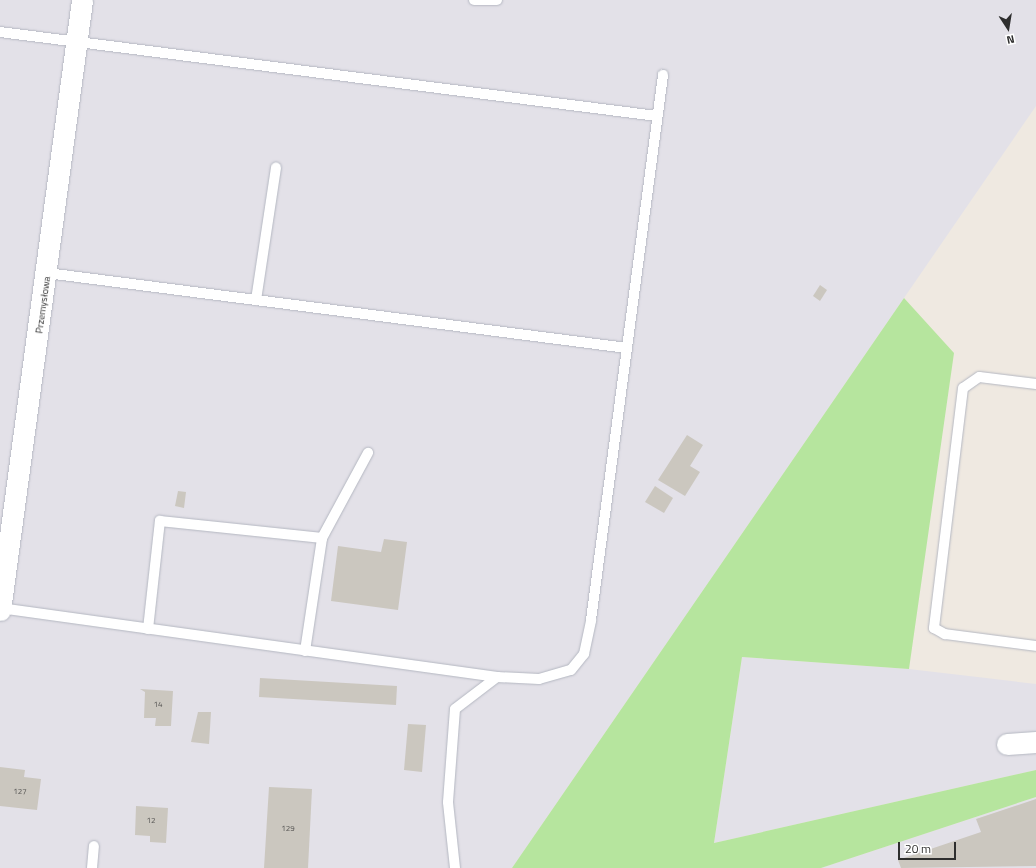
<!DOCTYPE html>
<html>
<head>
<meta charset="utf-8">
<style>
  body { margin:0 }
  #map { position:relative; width:1036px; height:868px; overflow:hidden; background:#efe9e1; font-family:"Titillium Web",sans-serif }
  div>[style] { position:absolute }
  .industrial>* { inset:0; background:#e3e1e8 }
  .green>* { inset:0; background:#b6e59e }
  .building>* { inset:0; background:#cbc7bf }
  .roads { filter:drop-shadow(0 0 1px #b4b7c1) drop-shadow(0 0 1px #b4b7c1) }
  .service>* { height:10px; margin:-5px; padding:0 5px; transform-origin:5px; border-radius:5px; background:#fff }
  .minor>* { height:21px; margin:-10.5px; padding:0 10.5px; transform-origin:10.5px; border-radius:10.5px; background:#fff }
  span { translate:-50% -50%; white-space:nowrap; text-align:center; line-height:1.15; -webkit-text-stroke:3px #fff; paint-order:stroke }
  .number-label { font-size:8px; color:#555452 }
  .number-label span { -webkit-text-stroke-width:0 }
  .street-label { font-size:10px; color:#2e2e2e }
  .north { position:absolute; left:988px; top:8px; width:40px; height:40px; -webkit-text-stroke:3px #fff; paint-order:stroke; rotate:168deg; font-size:11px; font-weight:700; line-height:16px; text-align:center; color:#2e2e2e }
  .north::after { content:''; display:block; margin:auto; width:14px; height:18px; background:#2e2e2e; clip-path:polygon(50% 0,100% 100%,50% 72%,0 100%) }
  .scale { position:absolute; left:898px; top:842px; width:58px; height:18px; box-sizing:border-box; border:2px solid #2e2e2e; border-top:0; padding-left:5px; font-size:12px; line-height:14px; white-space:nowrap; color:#2e2e2e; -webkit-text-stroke:3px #fff; paint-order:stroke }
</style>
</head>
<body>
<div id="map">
  <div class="industrial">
    <div style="clip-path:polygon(0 0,1036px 0,1036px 106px,512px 868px,0 868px)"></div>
    <div style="clip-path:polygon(742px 657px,909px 669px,1036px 684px,1036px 770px,714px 843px)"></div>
    <div style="clip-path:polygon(1036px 797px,1036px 868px,821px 868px)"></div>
  </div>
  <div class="green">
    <div style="clip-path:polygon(904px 298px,954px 353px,909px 669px,742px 657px,714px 843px,1036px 770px,1036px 797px,821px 868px,512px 868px)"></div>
  </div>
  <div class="building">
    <div style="clip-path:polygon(820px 285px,827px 290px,820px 301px,813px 296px)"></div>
    <div style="clip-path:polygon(687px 435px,703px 445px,690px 466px,700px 472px,685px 496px,658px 480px)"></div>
    <div style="clip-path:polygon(655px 486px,673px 498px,664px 513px,645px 502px)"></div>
    <div style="clip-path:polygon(178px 491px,186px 492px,184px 508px,175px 506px)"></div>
    <div style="clip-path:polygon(384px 539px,407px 542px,398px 610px,331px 601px,338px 546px,381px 552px)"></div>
    <div style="clip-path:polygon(260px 678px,397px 686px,396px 705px,259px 697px)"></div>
    <div style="clip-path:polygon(140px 689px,173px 691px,171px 726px,155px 726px,156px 718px,144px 718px,145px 692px)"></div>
    <div style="clip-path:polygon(198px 712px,211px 712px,209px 744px,191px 742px)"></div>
    <div style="clip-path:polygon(408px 724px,426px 725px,422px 772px,404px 770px)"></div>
    <div style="clip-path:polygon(0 767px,25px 770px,24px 777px,41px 779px,37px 810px,0 806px)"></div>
    <div style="clip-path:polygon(269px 787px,312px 789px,308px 868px,264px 868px)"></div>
    <div style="clip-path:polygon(1036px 799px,1036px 866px,901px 868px,898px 860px,981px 832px,976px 819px)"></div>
    <div style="clip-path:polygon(136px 806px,168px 808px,166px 843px,150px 842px,150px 836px,135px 835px)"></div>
  </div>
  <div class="roads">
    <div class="service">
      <div style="left:474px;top:0;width:23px"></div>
      <div style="left:0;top:32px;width:662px;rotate:7.29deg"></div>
      <div style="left:47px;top:273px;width:585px;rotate:7.37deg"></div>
      <div style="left:256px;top:300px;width:134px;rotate:-81.4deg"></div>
      <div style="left:1036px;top:384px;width:57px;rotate:-173deg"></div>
      <div style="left:979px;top:377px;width:19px;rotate:145deg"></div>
      <div style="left:963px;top:388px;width:242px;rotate:96.9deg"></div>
      <div style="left:934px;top:628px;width:13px;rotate:29deg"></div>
      <div style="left:945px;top:634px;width:92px;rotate:7.5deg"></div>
      <div style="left:0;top:608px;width:502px;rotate:7.9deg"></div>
      <div style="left:497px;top:677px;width:42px;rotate:2.7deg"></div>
      <div style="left:539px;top:679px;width:33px;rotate:-16deg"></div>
      <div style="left:571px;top:670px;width:21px;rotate:-51deg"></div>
      <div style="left:584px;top:654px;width:35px;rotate:-78deg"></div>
      <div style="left:591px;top:620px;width:550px;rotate:-82.47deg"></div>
      <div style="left:148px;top:629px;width:109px;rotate:-83.7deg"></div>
      <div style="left:160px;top:521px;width:163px;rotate:6deg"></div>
      <div style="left:305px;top:651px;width:114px;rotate:-81.4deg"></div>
      <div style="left:322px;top:538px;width:97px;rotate:-61.6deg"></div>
      <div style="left:92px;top:868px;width:22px;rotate:-85deg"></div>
      <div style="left:455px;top:868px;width:66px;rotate:-96.1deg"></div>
      <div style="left:448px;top:802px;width:93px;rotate:-85.7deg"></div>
      <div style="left:455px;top:709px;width:53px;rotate:-37.3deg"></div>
    </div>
    <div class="minor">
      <div style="left:0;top:610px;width:615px;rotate:-82.34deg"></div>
      <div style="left:1007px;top:744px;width:29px;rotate:-4deg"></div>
    </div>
  </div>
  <div class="number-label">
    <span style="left:158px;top:705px">14</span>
    <span style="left:20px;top:792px">127</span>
    <span style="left:151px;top:821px">12</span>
    <span style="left:288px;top:829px">129</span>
  </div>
  <div class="street-label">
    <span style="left:43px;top:305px;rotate:-82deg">Przemysłowa</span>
  </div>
  <div class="north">N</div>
  <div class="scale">20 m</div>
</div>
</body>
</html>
